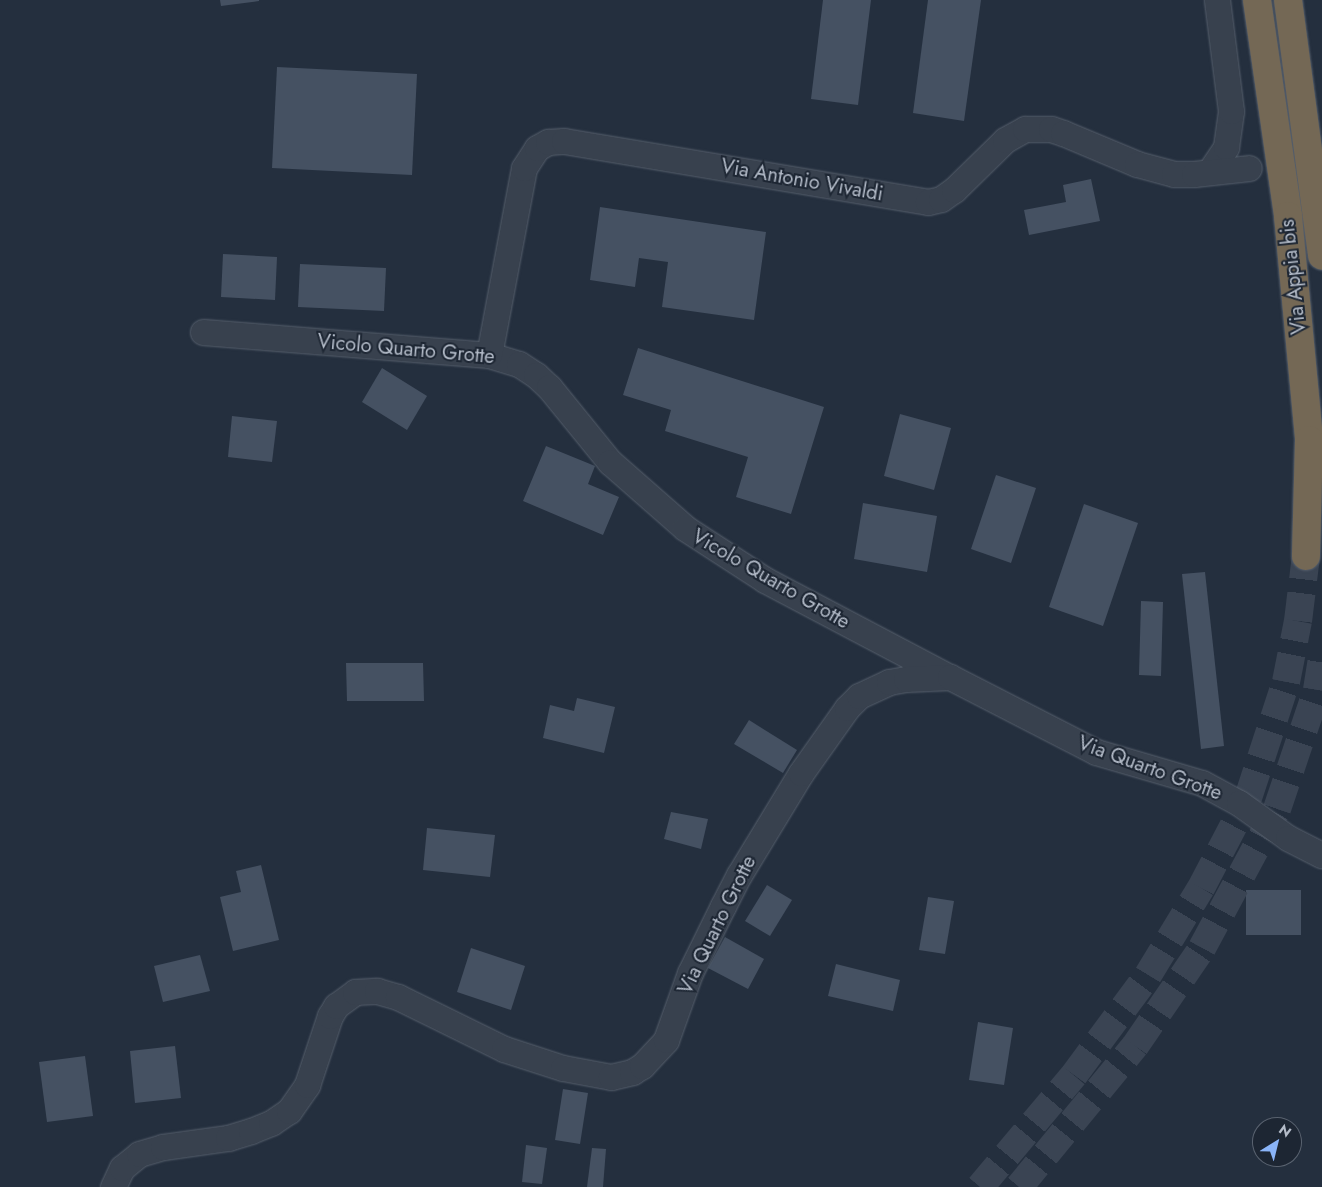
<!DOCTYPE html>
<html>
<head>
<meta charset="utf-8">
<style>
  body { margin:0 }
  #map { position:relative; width:1322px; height:1187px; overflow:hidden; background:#242f3e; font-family:Jost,sans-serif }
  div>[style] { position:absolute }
  .building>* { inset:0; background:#455162 }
  .highway-tunnel>* { height:28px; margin-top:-14px; transform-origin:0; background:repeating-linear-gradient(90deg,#3a4453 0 28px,transparent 0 42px) }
  .roads { filter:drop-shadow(0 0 1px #565f6c) drop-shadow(0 0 1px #565f6c) }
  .street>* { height:25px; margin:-12.5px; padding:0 12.5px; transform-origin:12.5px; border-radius:12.5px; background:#38414e }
  .highway>* { height:28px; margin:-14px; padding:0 14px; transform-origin:14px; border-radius:14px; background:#746855 }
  span { translate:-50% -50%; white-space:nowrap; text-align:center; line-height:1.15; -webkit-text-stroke:4px #1d2633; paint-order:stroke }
  .street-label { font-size:20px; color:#b4bcc9 }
  .north { position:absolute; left:1252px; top:1117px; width:50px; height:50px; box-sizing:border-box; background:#1d2633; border:1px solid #59626f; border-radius:50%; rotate:36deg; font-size:14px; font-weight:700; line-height:20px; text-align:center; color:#b4bcc9 }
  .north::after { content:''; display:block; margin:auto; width:18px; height:22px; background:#8ab4f8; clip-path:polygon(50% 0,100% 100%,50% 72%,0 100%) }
</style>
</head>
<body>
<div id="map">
  <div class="building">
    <div style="clip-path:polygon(220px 0,259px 0,259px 1px,221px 6px)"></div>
    <div style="clip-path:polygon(823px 0,871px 0,858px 105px,811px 99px)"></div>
    <div style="clip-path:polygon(928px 0,981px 0,964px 121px,913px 113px)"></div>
    <div style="clip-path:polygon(277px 67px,417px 74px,412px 175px,272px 168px)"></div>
    <div style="clip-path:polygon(1091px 179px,1100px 221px,1029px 235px,1024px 210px,1066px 202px,1063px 185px)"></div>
    <div style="clip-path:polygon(600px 207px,766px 232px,754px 320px,662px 307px,668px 262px,639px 258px,635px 287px,590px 280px)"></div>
    <div style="clip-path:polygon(223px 254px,277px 257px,275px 300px,221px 297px)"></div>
    <div style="clip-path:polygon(300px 264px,386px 268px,384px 311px,298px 307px)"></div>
    <div style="clip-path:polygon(638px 348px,824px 407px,791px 514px,736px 497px,748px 457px,665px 431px,671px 410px,623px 395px)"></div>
    <div style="clip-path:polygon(382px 368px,427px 396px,407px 430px,362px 402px)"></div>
    <div style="clip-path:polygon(900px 414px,951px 428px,934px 490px,884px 476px)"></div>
    <div style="clip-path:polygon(232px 416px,277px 421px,272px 462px,228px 457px)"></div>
    <div style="clip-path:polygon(546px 446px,595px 466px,588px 484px,619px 497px,603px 535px,523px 501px)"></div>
    <div style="clip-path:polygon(996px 475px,1036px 488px,1011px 563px,971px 549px)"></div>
    <div style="clip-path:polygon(863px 503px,937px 516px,927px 572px,854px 559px)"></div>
    <div style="clip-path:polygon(1084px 504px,1138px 523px,1103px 626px,1049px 607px)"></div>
    <div style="clip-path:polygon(1205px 572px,1224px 746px,1201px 749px,1182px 574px)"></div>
    <div style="clip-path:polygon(1141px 601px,1163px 602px,1161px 676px,1139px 675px)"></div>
    <div style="clip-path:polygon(346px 663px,423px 663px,424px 701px,347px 701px)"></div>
    <div style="clip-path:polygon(577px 698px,615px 707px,604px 753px,543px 738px,550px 705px,574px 711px)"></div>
    <div style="clip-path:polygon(749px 720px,797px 750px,783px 773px,734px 744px)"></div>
    <div style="clip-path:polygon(671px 812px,708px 819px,701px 849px,664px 839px)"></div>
    <div style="clip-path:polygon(427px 828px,495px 835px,490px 877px,423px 870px)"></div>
    <div style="clip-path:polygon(261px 865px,279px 940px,233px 951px,220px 897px,241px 892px,236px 871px)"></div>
    <div style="clip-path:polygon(767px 885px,792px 900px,770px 936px,745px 921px)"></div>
    <div style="clip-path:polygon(1246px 890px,1301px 890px,1301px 935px,1246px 935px)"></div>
    <div style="clip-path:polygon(928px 897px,954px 901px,945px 954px,919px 950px)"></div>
    <div style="clip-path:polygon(725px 937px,764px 959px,748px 989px,708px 968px)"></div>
    <div style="clip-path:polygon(471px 948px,525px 966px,511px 1010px,457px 992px)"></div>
    <div style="clip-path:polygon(200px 955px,210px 991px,163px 1002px,154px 966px)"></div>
    <div style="clip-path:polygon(836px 964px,900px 980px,893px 1011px,828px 996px)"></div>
    <div style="clip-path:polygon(978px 1022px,1013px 1028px,1004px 1085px,969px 1080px)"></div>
    <div style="clip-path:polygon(175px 1046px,181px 1098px,135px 1103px,130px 1051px)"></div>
    <div style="clip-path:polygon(85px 1056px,93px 1116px,47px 1122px,39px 1062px)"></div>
    <div style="clip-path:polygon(563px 1089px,588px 1093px,580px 1144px,555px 1140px)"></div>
    <div style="clip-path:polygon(526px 1145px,547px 1148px,542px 1184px,522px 1182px)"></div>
    <div style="clip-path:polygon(592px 1148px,606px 1149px,603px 1187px,587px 1187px)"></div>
  </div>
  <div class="highway-tunnel">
    <div style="left:980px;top:1187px;width:146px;rotate:-50deg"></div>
    <div style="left:1074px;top:1075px;width:124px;rotate:-53.5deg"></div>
    <div style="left:1148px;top:975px;width:102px;rotate:-58.7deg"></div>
    <div style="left:1201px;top:888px;width:102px;rotate:-62.4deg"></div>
    <div style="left:1248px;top:798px;width:122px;rotate:-71.9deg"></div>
    <div style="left:1286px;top:682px;width:62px;rotate:-78.9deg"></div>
    <div style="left:1298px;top:621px;width:65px;rotate:-83deg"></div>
    <div style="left:1019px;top:1187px;width:183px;rotate:-50.6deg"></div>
    <div style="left:1135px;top:1046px;width:119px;rotate:-55.6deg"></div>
    <div style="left:1202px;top:948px;width:158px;rotate:-61.7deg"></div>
    <div style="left:1277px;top:809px;width:126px;rotate:-71.4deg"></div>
    <div style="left:1317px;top:690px;width:31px;rotate:-81deg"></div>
  </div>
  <div class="roads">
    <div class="street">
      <div style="left:1210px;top:171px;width:29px;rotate:-56deg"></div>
      <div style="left:1226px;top:147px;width:36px;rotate:-82deg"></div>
      <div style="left:1231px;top:111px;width:112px;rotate:-97.2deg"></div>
      <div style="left:203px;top:332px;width:287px;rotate:4.6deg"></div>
      <div style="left:489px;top:355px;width:31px;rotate:17deg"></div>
      <div style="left:519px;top:364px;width:20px;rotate:33deg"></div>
      <div style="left:536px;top:375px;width:18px;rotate:43deg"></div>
      <div style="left:549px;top:387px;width:97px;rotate:50.9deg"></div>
      <div style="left:610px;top:462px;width:100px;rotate:41.3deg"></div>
      <div style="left:685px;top:528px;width:95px;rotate:33deg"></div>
      <div style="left:765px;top:580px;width:206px;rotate:27.8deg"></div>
      <div style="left:489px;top:355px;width:190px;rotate:-79.4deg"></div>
      <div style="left:524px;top:168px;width:24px;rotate:-57deg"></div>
      <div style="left:537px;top:148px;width:13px;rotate:-29deg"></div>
      <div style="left:548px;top:142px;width:16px;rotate:-4deg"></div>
      <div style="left:564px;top:141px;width:369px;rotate:9.5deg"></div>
      <div style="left:928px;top:202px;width:13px;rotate:-13deg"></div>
      <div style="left:941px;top:199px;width:16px;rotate:-35deg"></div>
      <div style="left:954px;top:190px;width:71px;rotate:-44.4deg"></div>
      <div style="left:1005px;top:140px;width:23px;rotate:-29deg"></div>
      <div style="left:1025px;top:129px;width:26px"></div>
      <div style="left:1051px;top:129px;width:13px;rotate:18deg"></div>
      <div style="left:1063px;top:133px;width:80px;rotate:22.7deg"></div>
      <div style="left:1137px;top:164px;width:38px;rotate:15deg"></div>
      <div style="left:1174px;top:174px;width:20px"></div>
      <div style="left:1194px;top:174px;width:55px;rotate:-6.2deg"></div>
      <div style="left:113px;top:1187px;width:21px;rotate:-65deg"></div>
      <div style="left:122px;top:1168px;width:22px;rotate:-39deg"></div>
      <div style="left:139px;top:1154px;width:25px;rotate:-16deg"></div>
      <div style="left:163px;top:1147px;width:66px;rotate:-7.9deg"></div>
      <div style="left:228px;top:1138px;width:24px;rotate:-17deg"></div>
      <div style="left:251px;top:1131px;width:22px;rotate:-22deg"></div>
      <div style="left:271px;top:1123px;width:22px;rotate:-34deg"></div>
      <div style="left:289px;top:1111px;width:32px;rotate:-55deg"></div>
      <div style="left:307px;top:1085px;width:73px;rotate:-71.6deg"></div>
      <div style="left:330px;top:1016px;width:12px;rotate:-59deg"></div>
      <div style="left:336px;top:1006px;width:24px;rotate:-36deg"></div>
      <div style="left:355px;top:992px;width:22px;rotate:-3deg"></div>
      <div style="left:377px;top:991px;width:22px;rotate:16deg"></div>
      <div style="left:398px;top:997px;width:118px;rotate:26.1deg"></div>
      <div style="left:504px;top:1049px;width:62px;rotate:17.9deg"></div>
      <div style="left:563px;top:1068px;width:49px;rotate:10.6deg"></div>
      <div style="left:611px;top:1077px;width:22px;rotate:-13deg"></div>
      <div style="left:632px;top:1072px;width:12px;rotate:-31deg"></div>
      <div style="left:642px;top:1066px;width:35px;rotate:-47deg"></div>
      <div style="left:666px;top:1040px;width:71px;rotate:-70.3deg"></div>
      <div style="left:690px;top:973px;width:75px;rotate:-63.8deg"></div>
      <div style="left:723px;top:906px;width:35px;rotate:-63deg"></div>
      <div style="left:739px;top:875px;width:119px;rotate:-58.7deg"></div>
      <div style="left:801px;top:773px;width:80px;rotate:-54.7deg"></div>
      <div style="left:847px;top:708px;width:17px;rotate:-45deg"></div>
      <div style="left:859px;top:696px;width:33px;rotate:-25deg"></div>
      <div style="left:889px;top:682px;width:17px;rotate:-10deg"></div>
      <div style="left:906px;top:679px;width:44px;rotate:-2.6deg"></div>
      <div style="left:950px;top:677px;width:164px;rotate:27.2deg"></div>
      <div style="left:1096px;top:752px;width:110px;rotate:16.3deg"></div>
      <div style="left:1202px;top:783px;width:42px;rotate:28.4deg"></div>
      <div style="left:1239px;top:803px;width:60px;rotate:35.5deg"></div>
      <div style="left:1288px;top:838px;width:38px;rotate:27deg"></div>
    </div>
    <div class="highway">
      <div style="left:1257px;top:0;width:218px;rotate:81.8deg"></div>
      <div style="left:1288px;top:216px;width:225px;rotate:84.6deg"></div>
      <div style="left:1309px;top:440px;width:116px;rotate:91.5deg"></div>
      <div style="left:1288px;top:0;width:258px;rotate:82.4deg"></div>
    </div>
  </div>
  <div class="street-label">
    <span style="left:802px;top:180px;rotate:10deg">Via Antonio Vivaldi</span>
    <span style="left:1293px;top:277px;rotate:-96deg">Via Appia bis</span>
    <span style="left:406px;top:349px;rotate:5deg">Vicolo Quarto Grotte</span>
    <span style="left:771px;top:579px;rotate:30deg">Vicolo Quarto Grotte</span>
    <span style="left:1150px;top:768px;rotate:20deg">Via Quarto Grotte</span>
    <span style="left:717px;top:925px;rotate:-64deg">Via Quarto Grotte</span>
  </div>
  <div class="north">N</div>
</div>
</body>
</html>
